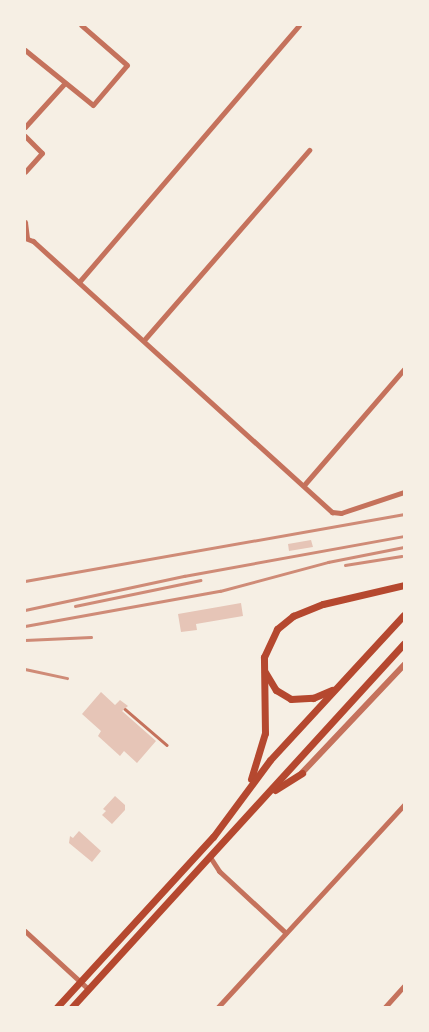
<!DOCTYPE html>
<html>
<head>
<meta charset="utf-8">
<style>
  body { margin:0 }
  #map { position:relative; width:429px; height:1032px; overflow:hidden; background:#f6efe4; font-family:Poppins,sans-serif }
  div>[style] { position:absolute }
  .building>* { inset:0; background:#e6c5b7 }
  .service>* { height:2.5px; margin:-1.25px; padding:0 1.25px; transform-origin:1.25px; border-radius:1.25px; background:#c5725c }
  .minor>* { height:5px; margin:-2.5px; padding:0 2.5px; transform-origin:2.5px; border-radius:2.5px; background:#c5725c }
  .tertiary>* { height:5.5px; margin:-2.75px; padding:0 2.75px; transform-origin:2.75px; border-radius:2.75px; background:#c5725c }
  .secondary>* { height:7px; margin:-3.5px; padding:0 3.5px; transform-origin:3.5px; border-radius:3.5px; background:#b5482f }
  .rail>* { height:2.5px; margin:-1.25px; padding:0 1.25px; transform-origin:1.25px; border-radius:1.25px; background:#cf8b77 }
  span { translate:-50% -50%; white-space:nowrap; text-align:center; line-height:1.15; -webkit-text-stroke:4px #f6efe4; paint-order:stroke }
  .frame { position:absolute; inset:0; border:26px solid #f6efe4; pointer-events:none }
</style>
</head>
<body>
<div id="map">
  <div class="building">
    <div style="clip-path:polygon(311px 540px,313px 547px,289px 551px,288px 544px)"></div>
    <div style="clip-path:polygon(241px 603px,243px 616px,196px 624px,197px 630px,181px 632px,178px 614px)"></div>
    <div style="clip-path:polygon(101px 692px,115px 705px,120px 700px,128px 706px,122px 711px,156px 741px,137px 763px,124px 751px,120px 756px,98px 736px,101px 731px,82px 714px)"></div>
    <div style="clip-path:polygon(115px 796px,125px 805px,125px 810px,112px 824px,102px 815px,106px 811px,103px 809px)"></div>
    <div style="clip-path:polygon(79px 831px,101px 851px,92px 862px,69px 843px,70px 836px,73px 838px)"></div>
  </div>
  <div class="service">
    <div style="left:125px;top:709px;width:55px;rotate:40.6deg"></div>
  </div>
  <div class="minor">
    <div style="left:25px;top:50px;width:87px;rotate:39deg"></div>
    <div style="left:93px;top:105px;width:52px;rotate:-49.6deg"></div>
    <div style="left:127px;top:65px;width:61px;rotate:-139deg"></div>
    <div style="left:25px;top:127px;width:58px;rotate:-47.8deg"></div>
    <div style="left:25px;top:136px;width:24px;rotate:45deg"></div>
    <div style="left:42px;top:153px;width:25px;rotate:132deg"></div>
    <div style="left:25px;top:222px;width:16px;rotate:83deg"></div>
    <div style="left:25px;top:238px;width:9px;rotate:21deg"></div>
    <div style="left:33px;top:241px;width:404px;rotate:42.2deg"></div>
    <div style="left:332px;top:512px;width:9px;rotate:6deg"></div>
    <div style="left:341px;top:513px;width:66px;rotate:-18.4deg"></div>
    <div style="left:79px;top:282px;width:338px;rotate:-49.4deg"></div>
    <div style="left:144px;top:340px;width:252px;rotate:-49deg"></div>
    <div style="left:304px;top:485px;width:153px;rotate:-49.2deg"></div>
    <div style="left:210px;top:857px;width:17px;rotate:57deg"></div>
    <div style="left:219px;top:871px;width:91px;rotate:42.8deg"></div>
    <div style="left:25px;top:931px;width:86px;rotate:42.6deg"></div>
    <div style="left:218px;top:1007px;width:275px;rotate:-47.4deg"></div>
    <div style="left:385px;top:1007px;width:28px;rotate:-48deg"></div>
  </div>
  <div class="tertiary">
    <div style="left:302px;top:773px;width:149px;rotate:-46.6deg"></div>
  </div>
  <div class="secondary">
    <div style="left:265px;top:672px;width:21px;rotate:59deg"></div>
    <div style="left:276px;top:690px;width:17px;rotate:31deg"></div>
    <div style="left:291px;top:699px;width:22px;rotate:-3deg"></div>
    <div style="left:313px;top:698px;width:21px;rotate:-23deg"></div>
    <div style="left:251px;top:779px;width:48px;rotate:-73.1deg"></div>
    <div style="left:265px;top:733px;width:76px;rotate:-90.8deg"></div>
    <div style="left:264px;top:657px;width:31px;rotate:-65deg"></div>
    <div style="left:277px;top:629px;width:21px;rotate:-39deg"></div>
    <div style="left:293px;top:616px;width:32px;rotate:-22deg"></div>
    <div style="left:323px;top:604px;width:83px;rotate:-13.2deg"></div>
    <div style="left:275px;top:790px;width:32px;rotate:-32deg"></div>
    <div style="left:57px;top:1007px;width:231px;rotate:-47.5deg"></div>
    <div style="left:213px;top:837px;width:96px;rotate:-53.5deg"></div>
    <div style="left:270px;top:760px;width:197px;rotate:-47.3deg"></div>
    <div style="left:72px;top:1007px;width:492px;rotate:-47.6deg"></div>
  </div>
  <div class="rail">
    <div style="left:345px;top:565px;width:57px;rotate:-9.1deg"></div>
    <div style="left:25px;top:581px;width:385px;rotate:-10deg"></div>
    <div style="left:75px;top:606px;width:128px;rotate:-11.7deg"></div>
    <div style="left:25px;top:610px;width:163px;rotate:-12.1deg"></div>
    <div style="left:184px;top:576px;width:224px;rotate:-10.3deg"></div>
    <div style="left:25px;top:626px;width:198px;rotate:-10.2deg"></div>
    <div style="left:220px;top:591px;width:112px;rotate:-15deg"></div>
    <div style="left:328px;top:562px;width:77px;rotate:-11.2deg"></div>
    <div style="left:25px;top:640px;width:66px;rotate:-2.6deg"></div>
    <div style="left:25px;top:669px;width:43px;rotate:12.1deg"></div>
  </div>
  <div class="frame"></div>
</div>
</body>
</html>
